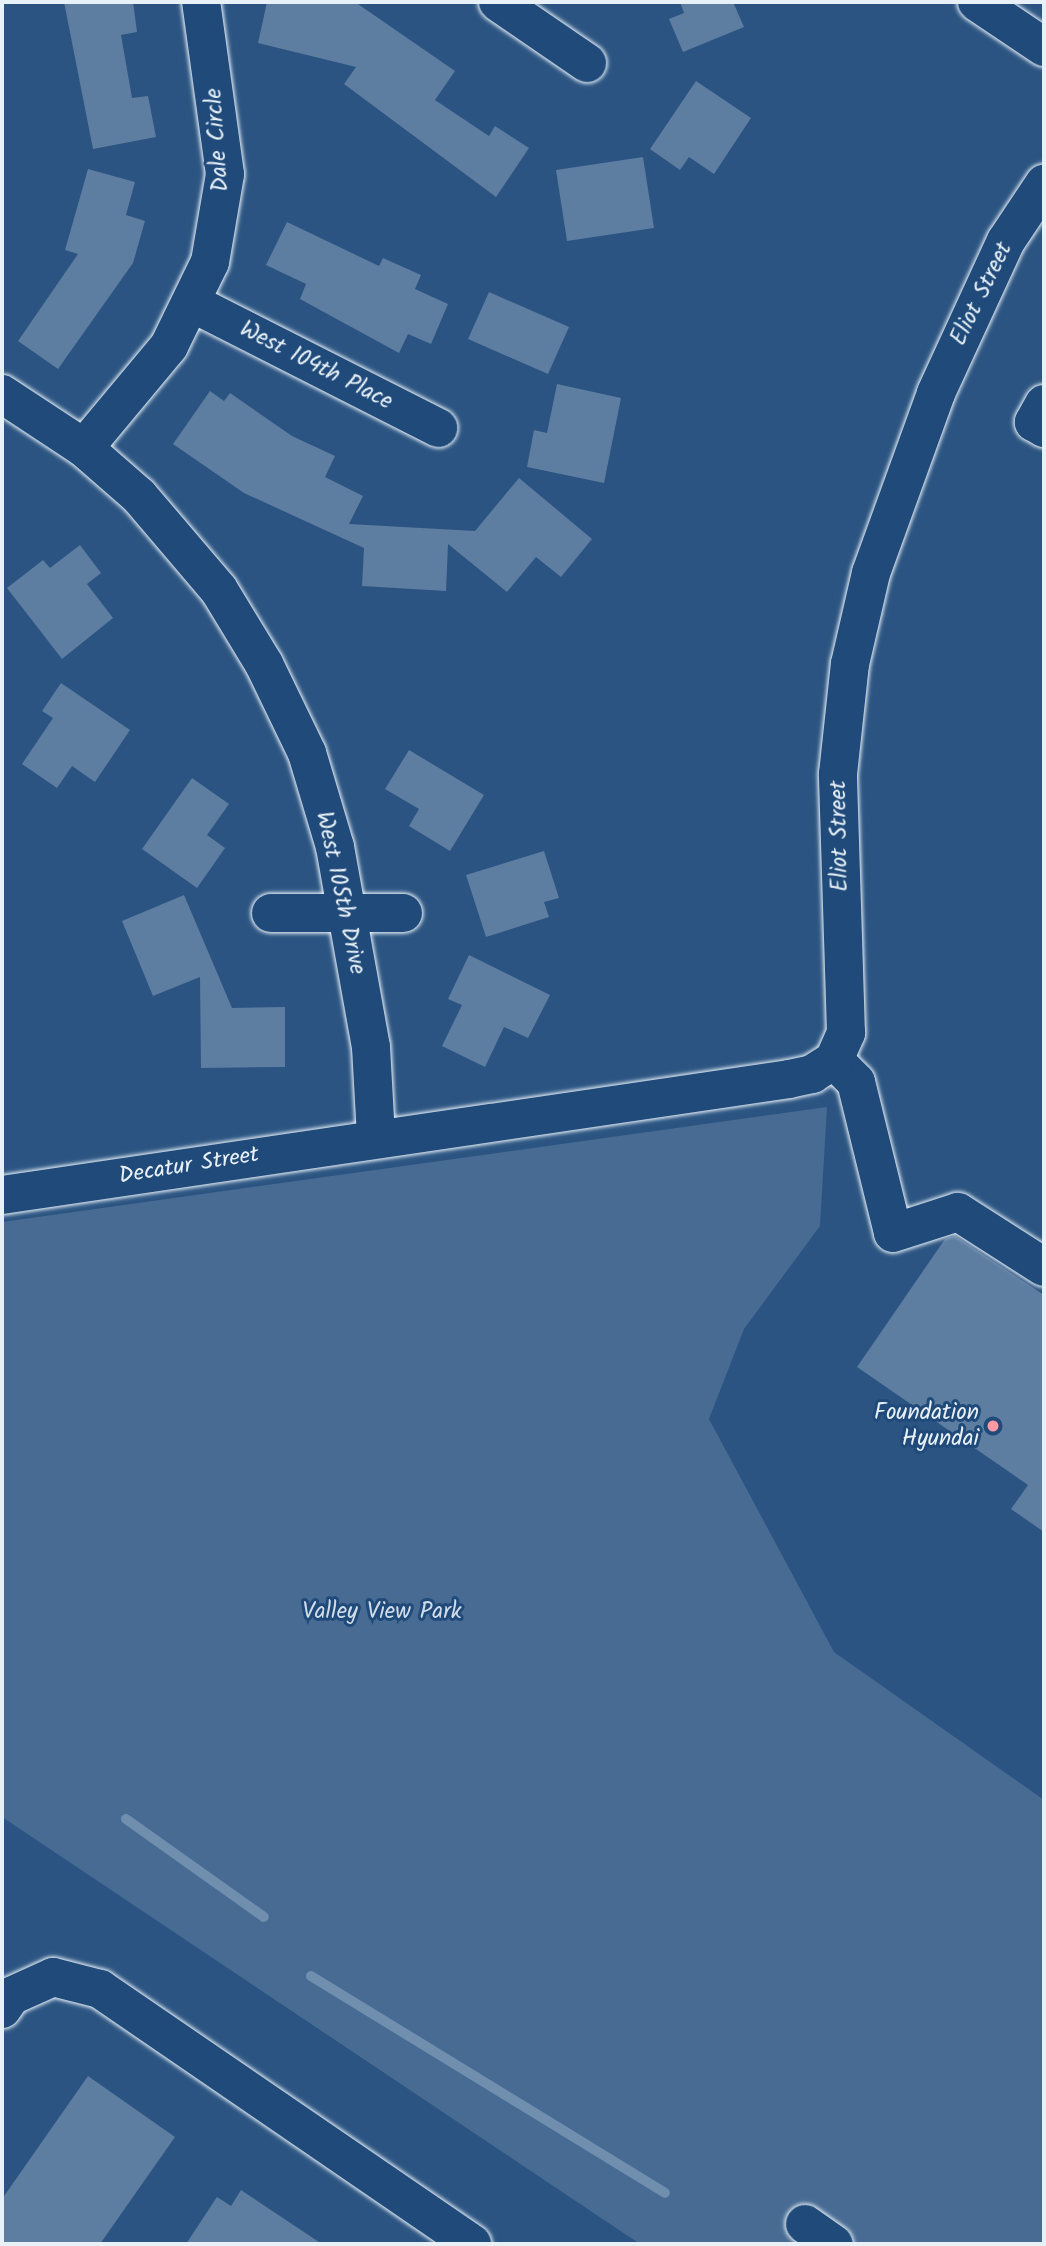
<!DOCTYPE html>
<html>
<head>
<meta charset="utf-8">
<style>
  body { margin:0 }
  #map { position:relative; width:1046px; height:2246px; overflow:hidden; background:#2b5482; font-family:Kalam,sans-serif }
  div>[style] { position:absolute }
  .green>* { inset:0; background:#476b93 }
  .stream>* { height:10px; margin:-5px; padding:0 5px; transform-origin:5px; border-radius:5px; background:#708ead }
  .building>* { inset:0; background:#5d7da1 }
  .roads { filter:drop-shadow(0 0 2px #e8f1f8) drop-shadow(0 0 2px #e8f1f8) }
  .minor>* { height:38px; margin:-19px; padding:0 19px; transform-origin:19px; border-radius:19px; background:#1f4a7a }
  .major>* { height:38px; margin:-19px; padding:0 19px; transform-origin:19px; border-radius:19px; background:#1f4a7a }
  .dots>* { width:19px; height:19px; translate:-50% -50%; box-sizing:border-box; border:4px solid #1f4a7a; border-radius:50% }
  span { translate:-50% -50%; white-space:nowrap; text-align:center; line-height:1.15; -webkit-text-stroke:6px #1f4a7a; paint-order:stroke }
  .street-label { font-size:23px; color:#e8f1f8 }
  .poi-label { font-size:23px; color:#e8f1f8 }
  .right { translate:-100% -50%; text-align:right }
  .park-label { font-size:23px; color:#d0dde9 }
  .frame { position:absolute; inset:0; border:4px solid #e8f1f8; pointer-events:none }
</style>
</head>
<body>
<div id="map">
  <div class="green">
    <div style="clip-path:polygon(827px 1107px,820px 1226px,744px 1329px,709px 1419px,834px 1652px,1044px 1800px,1044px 2244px,640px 2244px,2px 1817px,2px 1222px)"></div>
  </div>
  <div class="stream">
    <div style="left:126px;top:1819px;width:169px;rotate:35.4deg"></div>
    <div style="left:311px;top:1976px;width:415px;rotate:31.5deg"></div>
  </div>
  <div class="building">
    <div style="clip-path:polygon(64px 2px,133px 2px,137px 32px,121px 35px,132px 98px,148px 96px,156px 137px,93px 149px)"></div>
    <div style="clip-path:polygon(267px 2px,355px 2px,455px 71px,435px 100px,489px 136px,495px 126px,529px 148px,496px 197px,344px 84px,356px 67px,258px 43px)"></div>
    <div style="clip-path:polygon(680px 2px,733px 2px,744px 27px,683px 52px,669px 19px,684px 13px)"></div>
    <div style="clip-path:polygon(696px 81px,751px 118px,714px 174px,689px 157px,680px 170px,650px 149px)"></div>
    <div style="clip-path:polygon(643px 157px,654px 228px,567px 241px,556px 170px)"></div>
    <div style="clip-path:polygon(88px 169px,135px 182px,126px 215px,145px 221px,133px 263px,58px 369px,18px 341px,78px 254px,65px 250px)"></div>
    <div style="clip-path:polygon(287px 222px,379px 266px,383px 258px,421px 275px,415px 289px,448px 304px,431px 344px,408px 334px,399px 353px,300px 299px,306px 284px,266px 265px)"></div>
    <div style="clip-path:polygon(489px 292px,569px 327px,548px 374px,468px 339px)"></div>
    <div style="clip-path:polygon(557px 384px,621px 398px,604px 483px,527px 467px,534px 430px,547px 433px)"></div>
    <div style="clip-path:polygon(210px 391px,224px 401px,230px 393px,292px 436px,335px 456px,325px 477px,363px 496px,349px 524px,475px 531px,519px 478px,592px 539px,561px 577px,536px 557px,507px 592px,448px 544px,446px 591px,362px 586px,364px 548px,244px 493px,173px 444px)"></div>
    <div style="clip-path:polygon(80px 545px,101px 573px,87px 584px,113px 618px,62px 659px,7px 588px,43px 560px,50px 568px)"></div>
    <div style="clip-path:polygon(61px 683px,130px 730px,95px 782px,72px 766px,57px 788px,22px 764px,53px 718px,42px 711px)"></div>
    <div style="clip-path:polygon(409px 750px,484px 795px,450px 851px,409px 826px,419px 809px,385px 789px)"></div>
    <div style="clip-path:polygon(192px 778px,229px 804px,207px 835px,225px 848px,197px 888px,142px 849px)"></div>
    <div style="clip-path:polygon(544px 851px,559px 898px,544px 902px,549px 917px,486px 937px,466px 875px)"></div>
    <div style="clip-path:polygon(184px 895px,232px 1008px,285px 1007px,285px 1067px,201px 1068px,200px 977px,153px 996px,122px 921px)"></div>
    <div style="clip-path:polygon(469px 955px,550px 995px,528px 1038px,504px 1027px,485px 1067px,442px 1046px,462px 1005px,448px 999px)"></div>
    <div style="clip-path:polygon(955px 1236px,1044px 1295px,1044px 1532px,1011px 1509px,1028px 1485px,857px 1367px,945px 1239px)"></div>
    <div style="clip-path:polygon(88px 2076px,175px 2137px,100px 2244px,2px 2244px,2px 2199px)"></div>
    <div style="clip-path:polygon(241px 2190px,322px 2244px,186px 2244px,217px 2197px,231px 2206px)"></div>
  </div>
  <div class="roads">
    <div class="minor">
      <div style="left:498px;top:2px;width:108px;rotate:34.4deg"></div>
      <div style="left:194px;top:304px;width:274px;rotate:26.9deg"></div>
      <div style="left:2px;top:394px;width:98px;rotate:33.4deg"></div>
      <div style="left:84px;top:448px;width:73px;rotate:41.1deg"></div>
      <div style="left:139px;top:496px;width:123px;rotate:49.6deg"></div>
      <div style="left:219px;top:590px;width:87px;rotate:58.7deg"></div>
      <div style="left:264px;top:664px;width:99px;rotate:64.2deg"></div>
      <div style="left:307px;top:753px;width:98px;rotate:73.4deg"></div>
      <div style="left:335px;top:847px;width:203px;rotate:79.8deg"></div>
      <div style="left:371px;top:1047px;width:90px;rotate:86.8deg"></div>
      <div style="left:1044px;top:404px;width:21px;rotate:119deg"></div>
      <div style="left:1034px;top:422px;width:12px;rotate:31deg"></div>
      <div style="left:84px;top:448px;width:133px;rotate:-50.2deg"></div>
      <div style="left:169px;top:346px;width:93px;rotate:-64deg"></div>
      <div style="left:210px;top:262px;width:89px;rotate:-80.3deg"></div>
      <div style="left:225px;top:174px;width:174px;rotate:-97.9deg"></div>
      <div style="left:271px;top:913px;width:132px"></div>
      <div style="left:834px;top:1060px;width:31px;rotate:45deg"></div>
      <div style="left:856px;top:1082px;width:155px;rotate:76.2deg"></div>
      <div style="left:893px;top:1233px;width:68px;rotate:-17.9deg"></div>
      <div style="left:958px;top:1212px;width:102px;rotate:32.6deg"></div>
      <div style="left:2px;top:1195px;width:796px;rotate:-8.38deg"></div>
      <div style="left:789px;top:1079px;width:24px;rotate:-12deg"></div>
      <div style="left:812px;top:1074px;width:26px;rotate:-32deg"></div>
      <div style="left:834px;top:1060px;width:30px;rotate:-66deg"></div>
      <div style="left:846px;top:1033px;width:259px;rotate:-91.8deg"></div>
      <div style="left:838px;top:774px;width:111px;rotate:-83.8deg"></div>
      <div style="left:850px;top:664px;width:93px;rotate:-77deg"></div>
      <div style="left:871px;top:573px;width:191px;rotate:-70.1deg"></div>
      <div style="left:936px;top:393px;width:167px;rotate:-65.3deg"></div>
      <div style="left:1006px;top:241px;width:69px;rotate:-56.3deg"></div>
      <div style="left:2px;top:2009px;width:16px;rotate:-55deg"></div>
      <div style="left:11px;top:1996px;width:46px;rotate:-24.3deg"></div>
      <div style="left:53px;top:1977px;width:49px;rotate:14.3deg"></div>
      <div style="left:100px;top:1989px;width:451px;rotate:34.4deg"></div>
      <div style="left:805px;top:2224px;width:35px;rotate:35deg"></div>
    </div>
    <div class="major">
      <div style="left:977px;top:2px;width:81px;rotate:33.9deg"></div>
    </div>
  </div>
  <div class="dots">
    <div style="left:993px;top:1426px;background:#ff9aa2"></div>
  </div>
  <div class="street-label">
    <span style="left:218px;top:140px;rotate:-94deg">Dale Circle</span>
    <span style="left:982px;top:294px;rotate:-64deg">Eliot Street</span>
    <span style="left:316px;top:366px;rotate:27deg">West 104th Place</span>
    <span style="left:840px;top:836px;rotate:-91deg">Eliot Street</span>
    <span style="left:340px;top:893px;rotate:78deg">West 105th Drive</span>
    <span style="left:189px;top:1166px;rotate:-9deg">Decatur Street</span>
  </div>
  <div class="poi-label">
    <span class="right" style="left:979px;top:1426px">Foundation<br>Hyundai</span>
  </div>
  <div class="park-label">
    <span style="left:382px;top:1612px">Valley View Park</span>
  </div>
  <div class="frame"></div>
</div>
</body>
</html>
